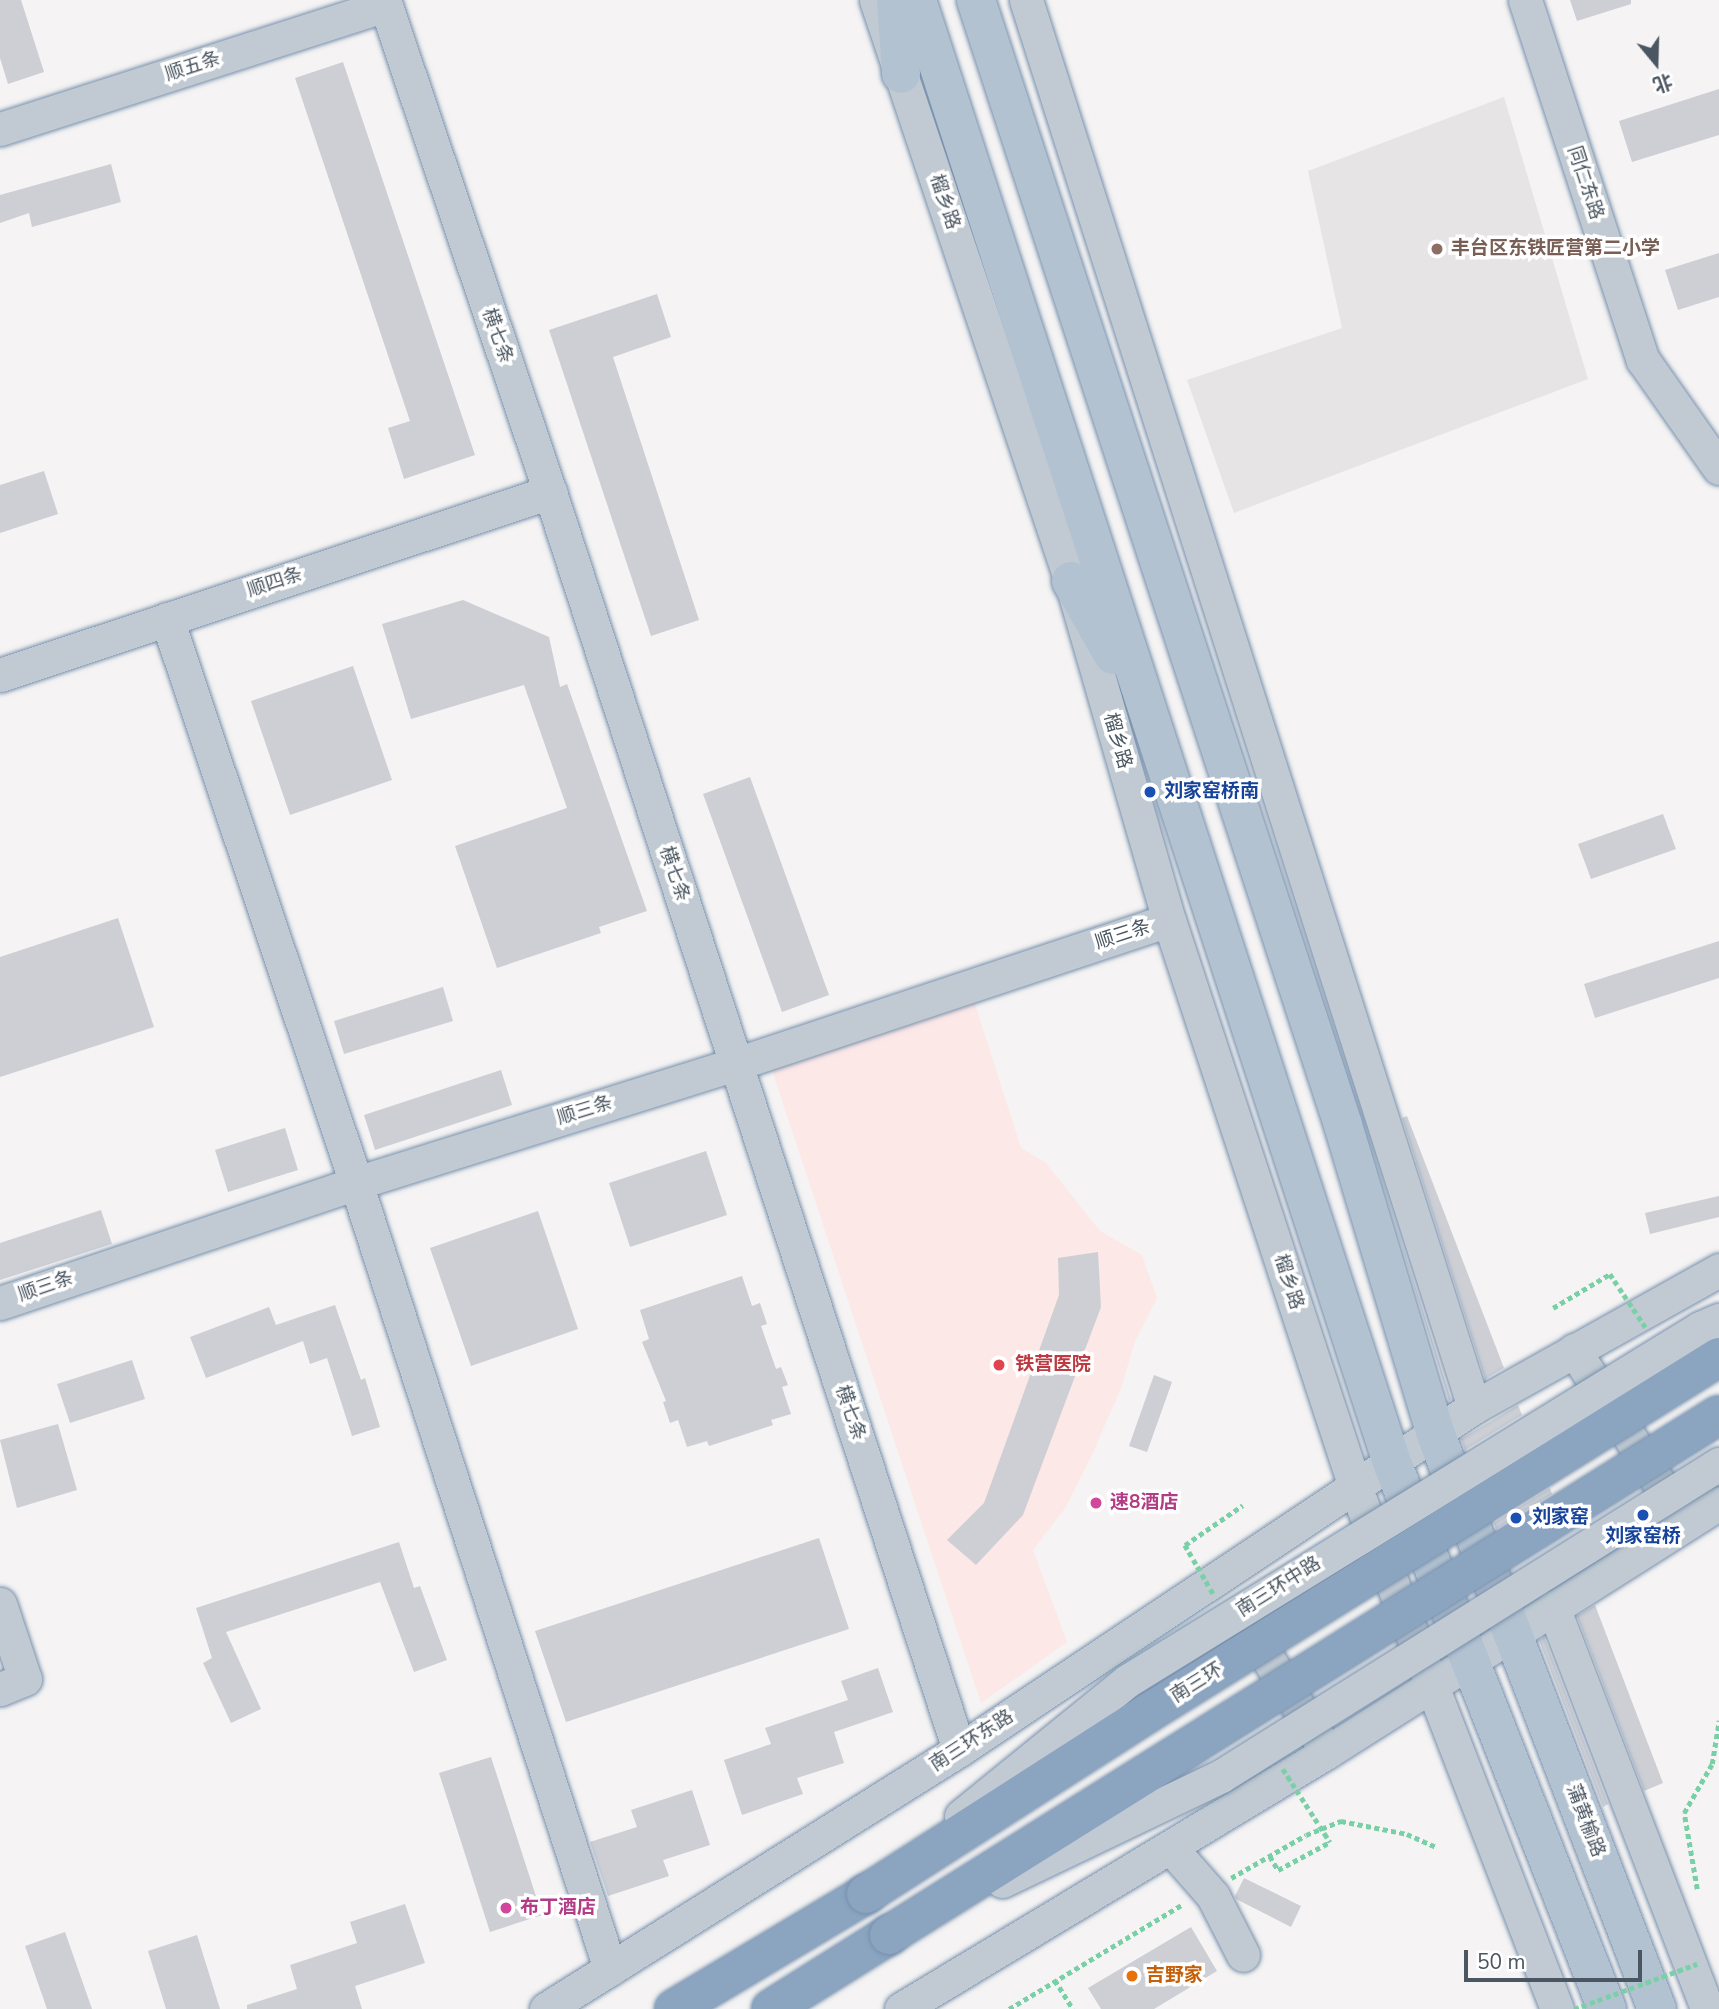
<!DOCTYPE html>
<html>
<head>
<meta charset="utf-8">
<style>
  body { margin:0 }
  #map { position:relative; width:1719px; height:2009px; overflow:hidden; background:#f5f3f3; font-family:"Nunito Sans","Noto Sans SC",sans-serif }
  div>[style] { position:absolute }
  .education>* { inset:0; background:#e6e4e5 }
  .medical>* { inset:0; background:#fce8e6 }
  .building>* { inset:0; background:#cdcfd5 }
  .path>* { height:4.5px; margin-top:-2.25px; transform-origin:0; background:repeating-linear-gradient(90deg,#7ad0a6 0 5px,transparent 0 8.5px) }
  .roads { filter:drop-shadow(0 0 2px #7690ad) drop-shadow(0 0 2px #7690ad) }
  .minor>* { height:33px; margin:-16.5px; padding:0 16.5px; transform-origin:16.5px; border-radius:16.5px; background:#c1cad2 }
  .major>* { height:38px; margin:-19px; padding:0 19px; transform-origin:19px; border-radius:19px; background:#b3c2d1 }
  .highway>* { height:38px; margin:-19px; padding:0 19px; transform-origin:19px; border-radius:19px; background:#8ba5c1 }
  .path-bridge>* { height:4.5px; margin-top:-2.25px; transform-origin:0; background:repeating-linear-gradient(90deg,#7ad0a6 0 5px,transparent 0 8.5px) }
  .bridges { filter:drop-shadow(0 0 2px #7690ad) drop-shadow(0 0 2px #7690ad) }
  .minor-bridge>* { height:33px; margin:-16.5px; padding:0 16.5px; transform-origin:16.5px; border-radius:16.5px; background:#c1cad2 }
  .highway-bridge>* { height:38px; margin:-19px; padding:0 19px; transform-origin:19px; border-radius:19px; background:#8ba5c1 }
  .dots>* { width:19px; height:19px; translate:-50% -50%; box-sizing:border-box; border:4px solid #fff; border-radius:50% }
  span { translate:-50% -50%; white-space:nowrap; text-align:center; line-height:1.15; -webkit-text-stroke:7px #fff; paint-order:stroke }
  .street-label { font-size:19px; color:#4a5661 }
  .education-label { font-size:19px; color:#785e54; font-weight:700 }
  .left { translate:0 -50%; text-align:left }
  .transit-label { font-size:19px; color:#164399; font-weight:700 }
  .health-label { font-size:19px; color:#be3a42; font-weight:700 }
  .hotel-label { font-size:19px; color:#b23c85; font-weight:700 }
  .food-label { font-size:19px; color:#c56008; font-weight:700 }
  .north { position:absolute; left:1621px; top:28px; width:70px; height:70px; -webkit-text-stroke:5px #fff; paint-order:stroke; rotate:161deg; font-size:19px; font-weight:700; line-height:28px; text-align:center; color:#4a5661 }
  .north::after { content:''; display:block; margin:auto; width:24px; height:32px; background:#4a5661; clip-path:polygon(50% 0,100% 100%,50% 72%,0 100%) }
  .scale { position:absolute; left:1464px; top:1950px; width:178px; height:32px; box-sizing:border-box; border:4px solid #4a5661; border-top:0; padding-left:9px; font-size:21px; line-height:24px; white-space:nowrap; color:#4a5661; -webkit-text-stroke:5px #fff; paint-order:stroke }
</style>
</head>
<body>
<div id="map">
  <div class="education">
    <div style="clip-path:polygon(1504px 97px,1588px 379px,1234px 513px,1187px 380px,1342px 328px,1308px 171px)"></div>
  </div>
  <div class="medical">
    <div style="clip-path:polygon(974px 1001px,1021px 1148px,1045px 1162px,1100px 1231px,1142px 1255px,1157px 1298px,1135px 1341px,1121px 1388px,1090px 1459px,1066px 1507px,1033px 1550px,1067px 1642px,981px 1703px,771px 1067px)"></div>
  </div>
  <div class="building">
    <div style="clip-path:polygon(0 0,21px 0,44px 72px,8px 84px,0 58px)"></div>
    <div style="clip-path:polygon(1570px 0,1631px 0,1631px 4px,1577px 21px)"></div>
    <div style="clip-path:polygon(343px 62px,475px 455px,404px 479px,388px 428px,410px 421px,295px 78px)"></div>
    <div style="clip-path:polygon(1719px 89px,1719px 135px,1632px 162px,1619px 121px)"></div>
    <div style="clip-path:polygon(111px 164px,121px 202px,32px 227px,29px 213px,0 223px,0 195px)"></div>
    <div style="clip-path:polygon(1719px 253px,1719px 297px,1678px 310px,1665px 270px)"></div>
    <div style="clip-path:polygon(657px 294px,671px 337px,613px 357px,699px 620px,651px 636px,549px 330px)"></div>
    <div style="clip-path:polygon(44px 471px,58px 514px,0 533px,0 485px)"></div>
    <div style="clip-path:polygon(463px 600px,549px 637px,560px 687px,567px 684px,647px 911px,599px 927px,601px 933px,497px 968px,455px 846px,567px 808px,524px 685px,411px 719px,382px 624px)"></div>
    <div style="clip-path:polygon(353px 666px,392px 780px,290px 815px,251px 701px)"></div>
    <div style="clip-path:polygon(750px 777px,829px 995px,782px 1012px,703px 794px)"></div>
    <div style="clip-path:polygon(1663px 814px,1676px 849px,1591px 879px,1578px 844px)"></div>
    <div style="clip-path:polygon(118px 918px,154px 1027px,0 1077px,0 957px)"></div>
    <div style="clip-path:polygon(1719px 941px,1719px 978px,1595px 1018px,1584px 984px)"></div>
    <div style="clip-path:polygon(443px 987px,453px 1021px,344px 1054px,334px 1021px)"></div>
    <div style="clip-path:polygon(501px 1070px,512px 1105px,375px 1150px,364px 1115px)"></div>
    <div style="clip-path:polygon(1407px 1116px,1504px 1368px,1485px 1379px,1402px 1118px)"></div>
    <div style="clip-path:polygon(285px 1128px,298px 1170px,228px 1192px,215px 1150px)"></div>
    <div style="clip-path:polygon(706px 1151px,727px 1215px,630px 1247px,609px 1183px)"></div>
    <div style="clip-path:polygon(1719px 1196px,1719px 1217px,1650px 1234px,1645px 1213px)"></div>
    <div style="clip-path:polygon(101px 1210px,112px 1244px,0 1280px,0 1243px)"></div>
    <div style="clip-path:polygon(538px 1211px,578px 1329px,471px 1366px,430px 1248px)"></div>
    <div style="clip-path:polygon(1395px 1223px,1451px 1399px,1449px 1401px)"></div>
    <div style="clip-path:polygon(1098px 1252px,1101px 1307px,1023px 1515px,976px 1565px,947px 1540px,984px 1503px,1059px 1295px,1058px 1258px)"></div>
    <div style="clip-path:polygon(742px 1276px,752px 1306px,760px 1303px,767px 1324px,761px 1326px,776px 1369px,781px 1367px,788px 1385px,782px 1387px,791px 1414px,771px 1420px,773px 1425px,743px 1435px,709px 1446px,707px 1441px,687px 1447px,678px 1420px,670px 1423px,663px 1402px,666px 1401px,642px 1342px,649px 1339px,640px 1310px)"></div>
    <div style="clip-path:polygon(335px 1305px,361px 1380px,365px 1378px,380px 1427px,352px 1436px,327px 1358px,310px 1364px,303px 1341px,206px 1378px,190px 1337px,269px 1307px,276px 1325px)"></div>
    <div style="clip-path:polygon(132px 1360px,145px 1399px,70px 1423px,57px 1384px)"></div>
    <div style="clip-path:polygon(1154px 1375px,1172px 1382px,1147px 1452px,1129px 1446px)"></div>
    <div style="clip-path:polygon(1518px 1405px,1522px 1415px,1465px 1450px,1461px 1439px)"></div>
    <div style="clip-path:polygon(58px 1424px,77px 1490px,17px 1508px,0 1440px)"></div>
    <div style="clip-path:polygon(1550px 1488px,1552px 1494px,1496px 1529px,1494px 1523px)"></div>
    <div style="clip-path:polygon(819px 1538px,849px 1629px,566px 1722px,535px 1631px)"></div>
    <div style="clip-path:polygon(399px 1542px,414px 1588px,420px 1586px,447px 1660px,414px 1672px,380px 1582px,226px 1632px,261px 1709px,231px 1723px,203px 1663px,212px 1658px,196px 1608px)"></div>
    <div style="clip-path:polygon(1595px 1605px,1663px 1783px,1644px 1791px,1577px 1616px)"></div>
    <div style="clip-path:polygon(1544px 1637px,1608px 1804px,1603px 1807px,1539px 1640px)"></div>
    <div style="clip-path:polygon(878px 1668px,893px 1712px,834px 1732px,844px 1763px,797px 1778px,803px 1794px,742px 1815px,724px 1760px,771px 1744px,765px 1728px,848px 1700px,841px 1681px)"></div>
    <div style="clip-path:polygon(491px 1757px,542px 1915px,490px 1932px,439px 1773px)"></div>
    <div style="clip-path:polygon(692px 1790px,710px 1845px,663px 1860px,669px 1876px,608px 1896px,590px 1842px,637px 1827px,631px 1810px)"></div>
    <div style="clip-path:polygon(1244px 1878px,1301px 1906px,1291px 1927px,1236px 1899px,1235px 1896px)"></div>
    <div style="clip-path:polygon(405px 1904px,425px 1963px,355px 1986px,362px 2009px,247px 2009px,247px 2005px,297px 1989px,290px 1965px,357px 1943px,350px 1922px)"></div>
    <div style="clip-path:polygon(1191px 1927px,1217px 1971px,1154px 2009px,1101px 2009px,1088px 1988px)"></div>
    <div style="clip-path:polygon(65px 1932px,92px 2009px,47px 2009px,25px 1946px)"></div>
    <div style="clip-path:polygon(197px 1935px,220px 2009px,166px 2009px,148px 1951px)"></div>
  </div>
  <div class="path">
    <div style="left:1553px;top:1308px;width:66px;rotate:-30.8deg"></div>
    <div style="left:1185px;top:1545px;width:70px;rotate:-34.6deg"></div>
    <div style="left:1270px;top:1856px;width:16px;rotate:60deg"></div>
    <div style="left:1278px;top:1870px;width:59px;rotate:-28.3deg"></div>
    <div style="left:1231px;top:1878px;width:86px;rotate:-29.8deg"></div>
    <div style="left:1306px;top:1835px;width:38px;rotate:-22deg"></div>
    <div style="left:1341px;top:1821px;width:67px;rotate:11.1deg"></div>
    <div style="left:1407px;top:1834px;width:32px;rotate:24deg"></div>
    <div style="left:1697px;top:1889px;width:77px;rotate:-99.7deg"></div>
    <div style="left:1684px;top:1813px;width:56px;rotate:-60.3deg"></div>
    <div style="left:1712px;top:1764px;width:44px;rotate:-80.8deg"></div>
    <div style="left:1055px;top:1980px;width:34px;rotate:58deg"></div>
    <div style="left:1009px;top:2009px;width:203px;rotate:-31.1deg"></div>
  </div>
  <div class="roads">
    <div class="minor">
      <div style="left:384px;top:0;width:519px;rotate:71.36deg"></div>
      <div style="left:550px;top:492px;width:1323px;rotate:71.99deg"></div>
      <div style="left:876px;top:0;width:613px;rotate:71.45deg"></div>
      <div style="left:1071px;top:581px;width:353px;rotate:73.9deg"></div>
      <div style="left:1169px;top:920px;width:594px;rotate:71.84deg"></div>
      <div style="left:1354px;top:1484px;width:563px;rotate:68.86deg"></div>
      <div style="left:1026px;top:0;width:1477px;rotate:72.34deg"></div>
      <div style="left:1525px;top:0;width:379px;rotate:71.9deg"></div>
      <div style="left:1643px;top:360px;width:132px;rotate:54.9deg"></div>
      <div style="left:0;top:129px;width:405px;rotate:-17.8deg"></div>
      <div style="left:167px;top:619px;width:595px;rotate:71.47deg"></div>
      <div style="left:356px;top:1183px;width:826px;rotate:72.09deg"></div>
      <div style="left:0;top:675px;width:580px;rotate:-18.4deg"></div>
      <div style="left:0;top:1303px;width:376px;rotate:-18.6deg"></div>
      <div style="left:356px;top:1183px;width:398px;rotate:-17.4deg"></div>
      <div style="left:736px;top:1064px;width:456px;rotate:-18.4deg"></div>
      <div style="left:1574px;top:1350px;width:201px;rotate:57.4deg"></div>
      <div style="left:0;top:1604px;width:79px;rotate:71.6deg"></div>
      <div style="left:25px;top:1679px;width:27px;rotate:158deg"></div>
      <div style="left:1553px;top:1607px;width:430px;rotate:69deg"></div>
      <div style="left:1244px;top:1621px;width:146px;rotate:57.6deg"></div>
      <div style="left:1171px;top:1848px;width:64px;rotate:48.8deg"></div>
      <div style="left:1213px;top:1896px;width:66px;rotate:63deg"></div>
      <div style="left:546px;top:2009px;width:487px;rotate:-32.1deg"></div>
      <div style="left:959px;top:1750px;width:619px;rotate:-33.66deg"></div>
      <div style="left:1474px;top:1407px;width:281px;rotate:-29.2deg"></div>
      <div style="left:901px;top:2009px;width:498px;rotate:-31.1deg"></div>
      <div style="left:1327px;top:1752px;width:464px;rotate:-32.4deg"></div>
    </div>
    <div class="major">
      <div style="left:896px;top:0;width:74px;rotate:86.1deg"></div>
      <div style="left:917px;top:0;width:1535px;rotate:72.01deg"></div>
      <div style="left:1391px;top:1460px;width:590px;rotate:68.52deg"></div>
      <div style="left:976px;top:0;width:1183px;rotate:71.93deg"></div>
      <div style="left:1343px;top:1125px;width:320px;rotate:73.3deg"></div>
      <div style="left:1435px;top:1432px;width:618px;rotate:68.96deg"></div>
      <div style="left:1071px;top:581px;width:85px;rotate:60.4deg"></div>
    </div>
    <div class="highway">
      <div style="left:674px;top:2009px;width:224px;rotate:-30.9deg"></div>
      <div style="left:771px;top:2009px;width:139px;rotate:-32.1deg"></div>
    </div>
  </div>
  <div class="path-bridge">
    <div style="left:1610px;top:1274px;width:65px;rotate:56.3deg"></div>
    <div style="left:1185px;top:1545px;width:58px;rotate:59.9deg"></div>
    <div style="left:1283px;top:1769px;width:87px;rotate:57.2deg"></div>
    <div style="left:1574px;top:2009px;width:131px;rotate:-20.1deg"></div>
  </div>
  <div class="bridges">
    <div class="minor-bridge">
      <div style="left:961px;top:1816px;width:214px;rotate:-39.1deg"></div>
      <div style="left:1127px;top:1681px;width:673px;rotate:-31.64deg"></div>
      <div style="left:1700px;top:1328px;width:21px;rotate:-23deg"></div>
      <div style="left:1002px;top:1881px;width:243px;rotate:-25.6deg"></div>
      <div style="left:1221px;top:1776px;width:588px;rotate:-32.07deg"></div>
    </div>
    <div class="highway-bridge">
      <div style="left:866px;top:1894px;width:335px;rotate:-32.7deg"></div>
      <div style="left:1148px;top:1713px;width:673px;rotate:-31.94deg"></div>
      <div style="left:889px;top:1935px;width:979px;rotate:-32.07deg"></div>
    </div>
  </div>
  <div class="dots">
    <div style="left:1437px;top:249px;background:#8d6e63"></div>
    <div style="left:1150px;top:792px;background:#1a4fb4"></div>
    <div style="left:999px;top:1365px;background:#e0444e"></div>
    <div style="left:1096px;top:1503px;background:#d1479c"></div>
    <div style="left:1643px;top:1515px;background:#1a4fb4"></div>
    <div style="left:1516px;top:1518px;background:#1a4fb4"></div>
    <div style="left:506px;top:1908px;background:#d1479c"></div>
    <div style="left:1132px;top:1976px;background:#e8710a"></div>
  </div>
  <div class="street-label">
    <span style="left:193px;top:67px;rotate:-18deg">顺五条</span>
    <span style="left:1585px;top:183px;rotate:72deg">同仁东路</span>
    <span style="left:944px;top:202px;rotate:71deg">榴乡路</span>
    <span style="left:497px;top:336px;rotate:71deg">横七条</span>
    <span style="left:275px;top:583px;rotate:-18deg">顺四条</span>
    <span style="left:1117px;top:741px;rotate:74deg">榴乡路</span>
    <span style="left:674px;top:874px;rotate:72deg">横七条</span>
    <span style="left:1123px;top:935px;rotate:-18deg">顺三条</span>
    <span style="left:585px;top:1111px;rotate:-17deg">顺三条</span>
    <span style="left:1288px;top:1282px;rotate:72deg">榴乡路</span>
    <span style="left:46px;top:1287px;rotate:-19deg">顺三条</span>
    <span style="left:850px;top:1413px;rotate:72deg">横七条</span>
    <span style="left:1279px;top:1587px;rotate:-32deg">南三环中路</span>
    <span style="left:1197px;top:1683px;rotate:-32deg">南三环</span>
    <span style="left:972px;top:1741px;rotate:-33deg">南三环东路</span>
    <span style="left:1585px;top:1821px;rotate:69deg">蒲黄榆路</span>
  </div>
  <div class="education-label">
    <span class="left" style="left:1451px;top:249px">丰台区东铁匠营第二小学</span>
  </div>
  <div class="transit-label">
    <span class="left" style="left:1164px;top:792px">刘家窑桥南</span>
    <span class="left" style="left:1532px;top:1518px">刘家窑</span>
    <span style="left:1643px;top:1537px">刘家窑桥</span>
  </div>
  <div class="health-label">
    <span class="left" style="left:1015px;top:1365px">铁营医院</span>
  </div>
  <div class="hotel-label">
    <span class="left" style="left:1110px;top:1503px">速8酒店</span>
    <span class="left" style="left:520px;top:1908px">布丁酒店</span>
  </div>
  <div class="food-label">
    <span class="left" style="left:1146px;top:1976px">吉野家</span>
  </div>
  <div class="north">北</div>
  <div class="scale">50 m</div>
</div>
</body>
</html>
